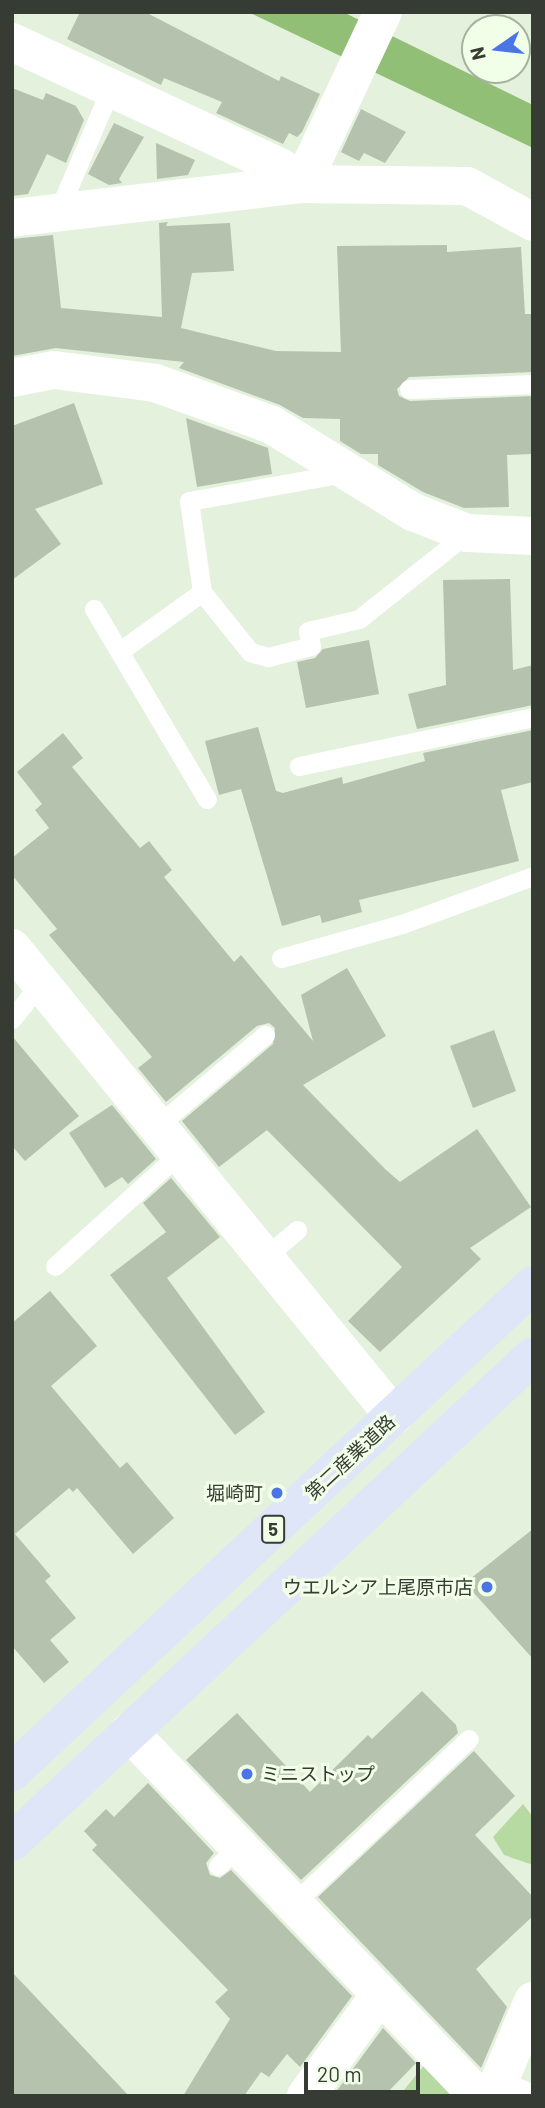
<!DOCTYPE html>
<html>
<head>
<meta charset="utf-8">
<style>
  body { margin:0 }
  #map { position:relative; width:545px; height:2108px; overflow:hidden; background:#e4f1dc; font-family:Barlow,"Noto Sans JP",sans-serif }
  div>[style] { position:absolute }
  .green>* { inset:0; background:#b7daa2 }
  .water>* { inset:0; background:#91bf75 }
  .building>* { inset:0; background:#b5c2ae }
  .lane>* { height:19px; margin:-9.5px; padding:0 9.5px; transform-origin:9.5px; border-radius:9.5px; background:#fff }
  .street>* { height:38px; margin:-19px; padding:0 19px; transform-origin:19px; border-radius:19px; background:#fff }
  .primary>* { height:38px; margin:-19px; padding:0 19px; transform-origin:19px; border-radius:19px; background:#dfe6f7 }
  .dots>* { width:19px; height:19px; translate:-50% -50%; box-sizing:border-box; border:4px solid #f1ffe9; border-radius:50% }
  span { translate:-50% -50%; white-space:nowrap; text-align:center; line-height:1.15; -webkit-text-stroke:6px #f1ffe9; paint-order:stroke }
  .shield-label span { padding:2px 5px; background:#f1ffe9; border:2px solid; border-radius:5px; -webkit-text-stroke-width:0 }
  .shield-label { font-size:18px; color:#363b33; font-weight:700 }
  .street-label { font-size:19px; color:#363b33 }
  .poi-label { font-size:19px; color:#363b33 }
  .right { translate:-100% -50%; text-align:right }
  .left { translate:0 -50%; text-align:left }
  .frame { position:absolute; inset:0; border:14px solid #363b33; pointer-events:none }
  .north { position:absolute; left:461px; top:14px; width:70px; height:70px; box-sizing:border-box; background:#f1ffe9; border:2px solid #a6b1a0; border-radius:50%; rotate:256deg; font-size:19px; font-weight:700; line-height:28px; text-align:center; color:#363b33 }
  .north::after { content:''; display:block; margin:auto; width:24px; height:32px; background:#4b75e7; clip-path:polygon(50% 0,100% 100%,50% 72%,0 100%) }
  .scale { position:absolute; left:304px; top:2062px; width:116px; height:32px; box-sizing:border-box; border:4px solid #363b33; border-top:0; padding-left:9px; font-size:21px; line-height:24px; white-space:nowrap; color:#363b33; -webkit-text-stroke:5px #f1ffe9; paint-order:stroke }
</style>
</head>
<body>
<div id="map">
  <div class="green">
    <div style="clip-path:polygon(523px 1804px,533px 1817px,533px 1865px,504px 1855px,493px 1837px)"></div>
    <div style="clip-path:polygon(426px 2063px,458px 2096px,399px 2096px)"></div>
  </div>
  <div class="water">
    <div style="clip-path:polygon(248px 12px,343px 12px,533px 105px,533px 148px)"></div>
  </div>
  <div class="building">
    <div style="clip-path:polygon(80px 12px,145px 12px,279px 81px,281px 76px,320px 94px,302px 132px,297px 137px,289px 133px,283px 144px,216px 113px,222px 102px,164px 78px,161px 85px,67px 39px)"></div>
    <div style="clip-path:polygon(12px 88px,43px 100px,46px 93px,76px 106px,84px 120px,66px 163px,47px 154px,28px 194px,12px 196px)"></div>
    <div style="clip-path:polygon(361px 109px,406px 132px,385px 163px,364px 153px,359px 161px,341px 152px)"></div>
    <div style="clip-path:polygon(114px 123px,144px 137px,119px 179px,122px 183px,109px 185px,88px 174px)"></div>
    <div style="clip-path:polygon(156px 143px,195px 160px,188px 175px,157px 179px)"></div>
    <div style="clip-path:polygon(168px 222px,166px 226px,230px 223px,234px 271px,192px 273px,181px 328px,276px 351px,341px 352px,337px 246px,447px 245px,447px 252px,521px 247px,525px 314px,533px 314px,533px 372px,409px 377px,397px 389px,399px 396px,410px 401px,533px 396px,533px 454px,507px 455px,509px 507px,464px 508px,423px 492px,378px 465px,378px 454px,361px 454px,340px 441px,340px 419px,303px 418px,280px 405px,179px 368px,184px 362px,56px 348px,12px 356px,12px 239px,53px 235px,61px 308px,162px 317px,159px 223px)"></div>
    <div style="clip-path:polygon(74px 403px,103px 484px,35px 509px,61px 544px,12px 580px,12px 426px)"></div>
    <div style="clip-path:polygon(186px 418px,268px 448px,272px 474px,197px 487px)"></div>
    <div style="clip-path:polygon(510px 579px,513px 670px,533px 665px,533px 705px,417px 729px,408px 694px,446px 685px,443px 580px)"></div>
    <div style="clip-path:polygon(369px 640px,379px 694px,306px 708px,297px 662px,315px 658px,323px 649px)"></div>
    <div style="clip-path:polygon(258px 727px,276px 791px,283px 793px,342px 777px,343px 784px,425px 761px,423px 753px,533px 730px,533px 782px,501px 790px,519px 861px,359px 900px,362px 912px,322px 923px,320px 915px,282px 926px,241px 789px,219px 795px,205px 741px)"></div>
    <div style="clip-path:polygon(63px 733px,83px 758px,72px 767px,140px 848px,149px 841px,172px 870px,164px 877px,234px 962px,241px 955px,313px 1041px,301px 995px,347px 968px,386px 1036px,303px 1085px,385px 1169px,400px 1182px,477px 1129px,531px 1207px,470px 1248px,481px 1259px,380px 1352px,348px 1321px,402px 1267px,267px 1130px,219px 1167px,182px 1121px,273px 1044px,275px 1028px,269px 1023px,257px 1026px,166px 1102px,138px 1068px,152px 1057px,49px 935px,57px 929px,12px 875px,12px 858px,49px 828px,35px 810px,42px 804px,17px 772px)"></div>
    <div style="clip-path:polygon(494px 1030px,516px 1091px,473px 1108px,450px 1046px)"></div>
    <div style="clip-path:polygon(12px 1036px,79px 1116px,25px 1161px,12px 1146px)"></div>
    <div style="clip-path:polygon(112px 1105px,156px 1159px,128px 1184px,122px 1177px,105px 1188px,69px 1133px)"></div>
    <div style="clip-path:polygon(171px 1178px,220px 1237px,167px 1278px,265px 1412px,235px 1435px,110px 1275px,166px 1232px,143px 1203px)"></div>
    <div style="clip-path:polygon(50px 1291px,97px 1346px,51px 1386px,120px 1468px,127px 1462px,174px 1518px,133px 1554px,77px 1488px,73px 1492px,69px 1488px,15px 1534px,51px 1576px,45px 1581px,76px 1618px,50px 1640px,69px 1662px,44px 1683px,12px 1646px,12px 1323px)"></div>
    <div style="clip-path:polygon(533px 1529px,533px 1659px,465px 1583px)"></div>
    <div style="clip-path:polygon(422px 1691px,456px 1725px,458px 1733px,301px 1880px,186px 1760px,237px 1713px,310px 1792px,368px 1735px,372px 1739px)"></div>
    <div style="clip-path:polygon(474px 1751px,515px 1796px,475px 1835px,533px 1897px,533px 1916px,476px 1969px,507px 2007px,481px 2068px,318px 1897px)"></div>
    <div style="clip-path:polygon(148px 1783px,214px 1853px,206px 1863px,210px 1875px,220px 1878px,231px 1870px,352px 1996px,300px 2067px,287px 2054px,269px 2077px,261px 2072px,244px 2096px,183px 2096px,230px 2019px,215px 2002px,228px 1990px,92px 1850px,97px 1845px,84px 1831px,106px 1809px,114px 1817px)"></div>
    <div style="clip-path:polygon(12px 1972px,129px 2096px,12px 2096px)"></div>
    <div style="clip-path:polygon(383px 2028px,416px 2063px,384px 2096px,333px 2096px)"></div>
  </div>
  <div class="lane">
    <div style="left:58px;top:212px;width:135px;rotate:-66.9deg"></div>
    <div style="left:409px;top:389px;width:124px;rotate:-2.3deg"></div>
    <div style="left:202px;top:592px;width:77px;rotate:51.3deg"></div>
    <div style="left:250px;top:652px;width:19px;rotate:16deg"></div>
    <div style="left:268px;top:657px;width:44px;rotate:-14.3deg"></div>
    <div style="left:311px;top:646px;width:15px;rotate:-101deg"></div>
    <div style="left:308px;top:631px;width:52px;rotate:-13.2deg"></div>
    <div style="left:359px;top:619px;width:138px;rotate:-38.5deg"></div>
    <div style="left:94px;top:609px;width:221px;rotate:59.3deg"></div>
    <div style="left:120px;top:651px;width:101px;rotate:-35.7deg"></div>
    <div style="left:202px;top:592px;width:92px;rotate:-98.1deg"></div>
    <div style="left:189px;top:501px;width:158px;rotate:-10.2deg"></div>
    <div style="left:299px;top:766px;width:239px;rotate:-11.8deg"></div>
    <div style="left:281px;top:958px;width:126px;rotate:-15.7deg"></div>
    <div style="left:402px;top:924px;width:140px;rotate:-20.1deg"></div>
    <div style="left:12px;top:1019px;width:47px;rotate:-51.9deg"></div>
    <div style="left:158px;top:1125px;width:140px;rotate:-40.1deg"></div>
    <div style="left:265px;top:1257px;width:42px;rotate:-40.2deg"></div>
    <div style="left:55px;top:1266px;width:169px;rotate:-42.1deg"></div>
    <div style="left:218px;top:1866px;width:28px;rotate:-44deg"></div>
    <div style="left:293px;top:1904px;width:241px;rotate:-43.2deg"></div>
    <div style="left:500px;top:2080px;width:36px;rotate:23deg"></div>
  </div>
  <div class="street">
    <div style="left:12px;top:42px;width:296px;rotate:25deg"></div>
    <div style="left:280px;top:167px;width:28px;rotate:38deg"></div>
    <div style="left:302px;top:184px;width:190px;rotate:-64.8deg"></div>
    <div style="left:12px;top:218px;width:292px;rotate:-6.7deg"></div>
    <div style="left:302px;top:184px;width:165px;rotate:0.7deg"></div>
    <div style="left:467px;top:186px;width:75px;rotate:28.6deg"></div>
    <div style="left:12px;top:378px;width:43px;rotate:-10.8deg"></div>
    <div style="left:54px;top:370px;width:102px;rotate:7.3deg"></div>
    <div style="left:155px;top:383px;width:124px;rotate:19.7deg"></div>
    <div style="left:272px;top:425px;width:166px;rotate:31.7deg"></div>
    <div style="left:413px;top:512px;width:58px;rotate:21.3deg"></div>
    <div style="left:467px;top:533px;width:66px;rotate:2.6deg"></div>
    <div style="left:12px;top:948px;width:604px;rotate:50.78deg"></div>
    <div style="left:129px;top:1732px;width:504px;rotate:46.21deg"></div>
    <div style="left:306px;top:2096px;width:125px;rotate:-53.8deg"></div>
    <div style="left:493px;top:2096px;width:103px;rotate:-67.2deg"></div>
  </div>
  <div class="primary">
    <div style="left:12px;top:1772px;width:713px;rotate:-43.07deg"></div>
    <div style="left:12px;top:1842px;width:712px;rotate:-43.01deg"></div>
  </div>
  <div class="dots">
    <div style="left:277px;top:1493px;background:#4b75e7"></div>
    <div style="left:487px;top:1587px;background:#4b75e7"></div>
    <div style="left:247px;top:1774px;background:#4b75e7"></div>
  </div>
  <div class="shield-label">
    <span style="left:273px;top:1529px">5</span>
  </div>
  <div class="street-label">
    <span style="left:350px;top:1457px;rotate:-43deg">第二産業道路</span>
  </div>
  <div class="poi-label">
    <span class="right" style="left:263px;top:1493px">堀崎町</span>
    <span class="right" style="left:473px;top:1587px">ウエルシア上尾原市店</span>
    <span class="left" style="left:261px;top:1774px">ミニストップ</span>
  </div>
  <div class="frame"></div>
  <div class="north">N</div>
  <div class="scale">20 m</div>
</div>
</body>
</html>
